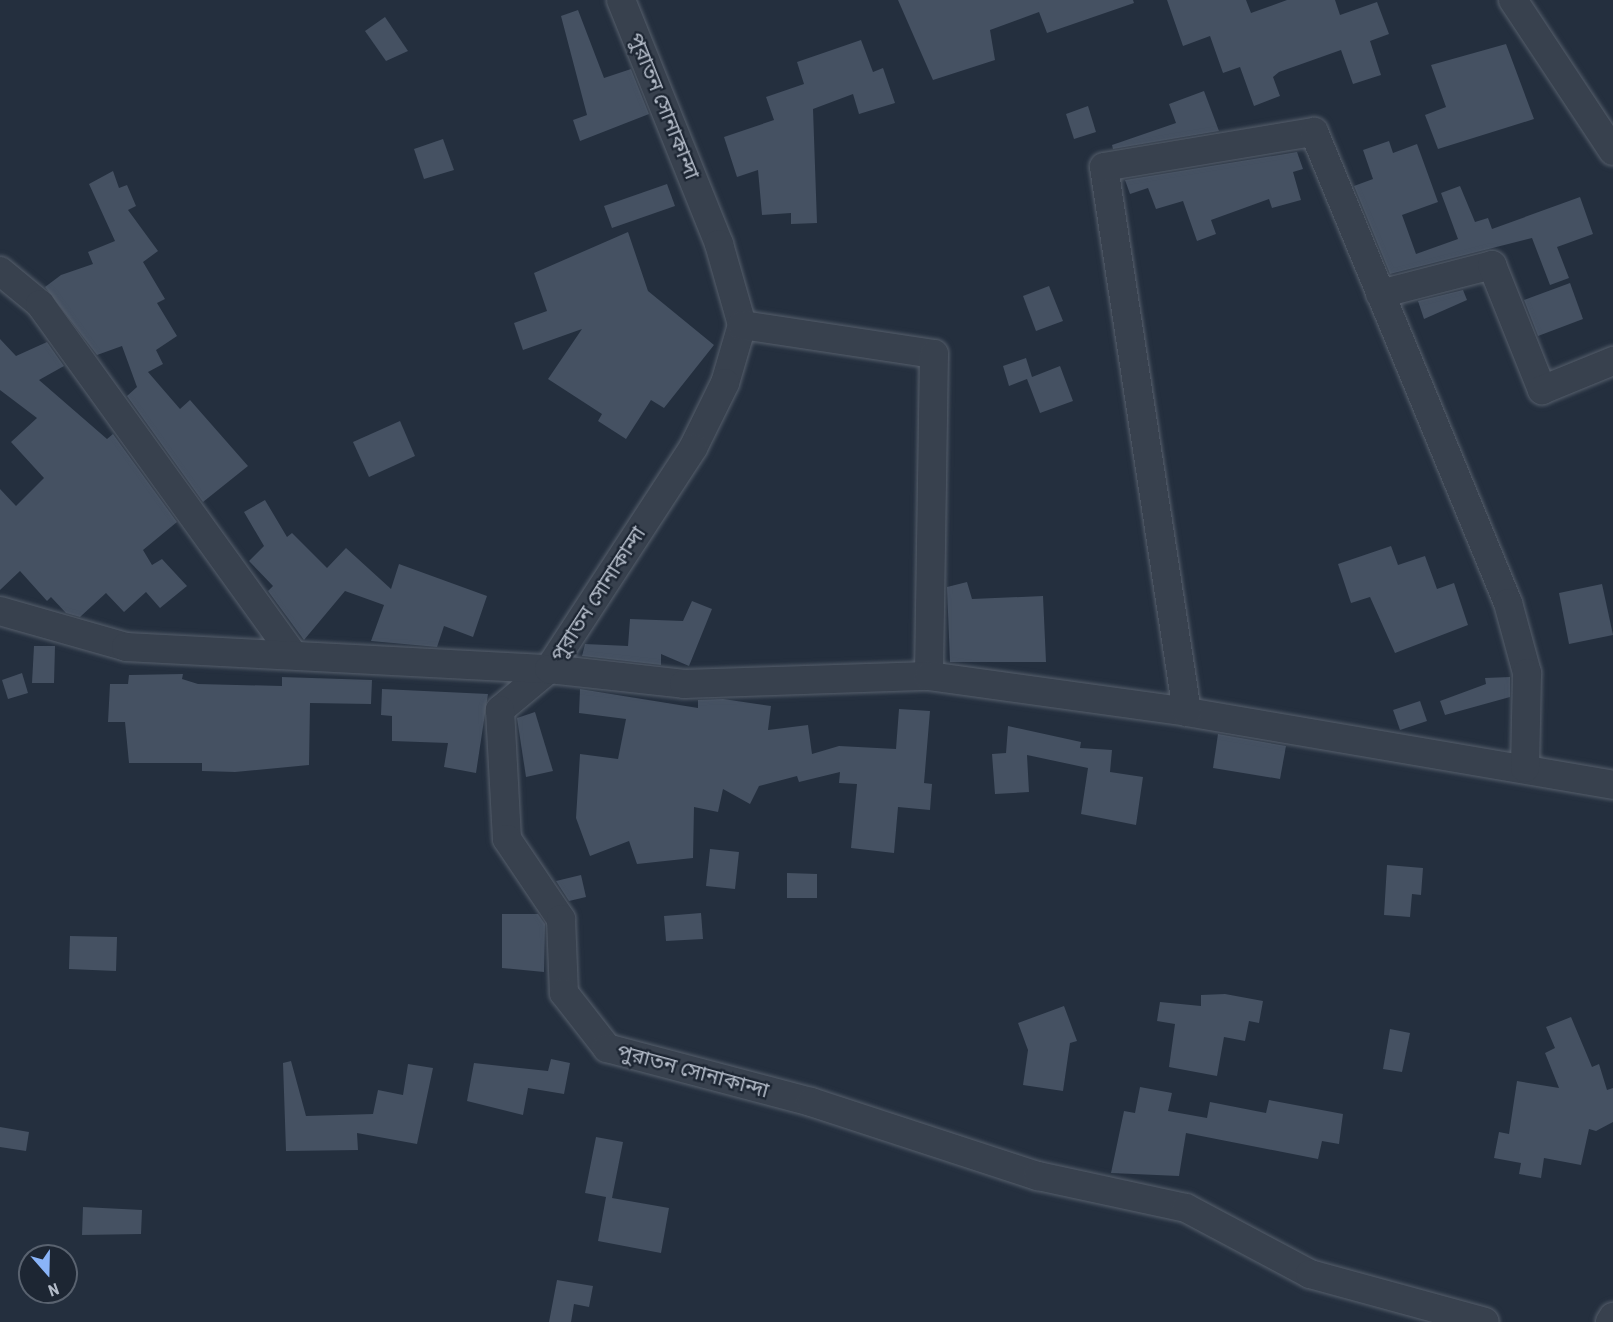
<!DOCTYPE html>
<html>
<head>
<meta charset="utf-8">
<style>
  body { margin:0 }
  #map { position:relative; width:1613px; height:1322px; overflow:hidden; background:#242f3e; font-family:"Roboto Condensed","Noto Sans Bengali",sans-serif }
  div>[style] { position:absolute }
  .building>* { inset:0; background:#455162 }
  .roads { filter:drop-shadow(0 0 2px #565f6c) drop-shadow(0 0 2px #565f6c) }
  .minor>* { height:28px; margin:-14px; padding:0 14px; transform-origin:14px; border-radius:14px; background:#38414e }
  span { translate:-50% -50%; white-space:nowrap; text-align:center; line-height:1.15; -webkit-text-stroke:4.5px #1d2633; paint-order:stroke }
  .street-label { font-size:21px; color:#b4bcc9 }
  .north { position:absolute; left:18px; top:1244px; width:60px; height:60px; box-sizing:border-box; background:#1d2633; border:2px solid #59626f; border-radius:50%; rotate:160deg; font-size:16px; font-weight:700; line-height:24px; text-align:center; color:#b4bcc9 }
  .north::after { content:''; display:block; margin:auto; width:21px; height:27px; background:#8ab4f8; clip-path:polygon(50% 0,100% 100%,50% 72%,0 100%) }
</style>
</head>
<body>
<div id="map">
  <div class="building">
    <div style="clip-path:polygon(898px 0,1133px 0,1134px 3px,1047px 33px,1039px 12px,990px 30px,995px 60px,933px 80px)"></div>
    <div style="clip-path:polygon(1167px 0,1246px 0,1251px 13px,1287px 0,1335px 0,1340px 15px,1377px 2px,1389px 34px,1370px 41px,1381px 75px,1353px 84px,1341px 50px,1279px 72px,1273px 77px,1280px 96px,1254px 106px,1240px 67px,1223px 73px,1210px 36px,1183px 46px)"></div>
    <div style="clip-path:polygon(578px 10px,604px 78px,631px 69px,649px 114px,580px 141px,573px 120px,587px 115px,561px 16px)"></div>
    <div style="clip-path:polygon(385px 17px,408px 51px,386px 61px,365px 31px)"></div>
    <div style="clip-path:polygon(861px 40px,873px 72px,883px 68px,895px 103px,859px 114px,853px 94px,813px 109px,817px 223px,791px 224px,791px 213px,762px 215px,758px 170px,737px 177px,724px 137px,774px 120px,766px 97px,804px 84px,797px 62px)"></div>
    <div style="clip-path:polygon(1506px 44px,1534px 119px,1438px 149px,1425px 115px,1446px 107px,1431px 65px)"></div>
    <div style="clip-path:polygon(1204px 91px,1219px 131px,1113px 149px,1112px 145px,1176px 123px,1169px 104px)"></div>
    <div style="clip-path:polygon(1088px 106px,1096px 132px,1074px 139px,1066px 114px)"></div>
    <div style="clip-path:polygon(443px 139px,454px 170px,424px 179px,414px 149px)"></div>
    <div style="clip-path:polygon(1389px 141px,1393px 153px,1417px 144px,1438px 202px,1402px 215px,1416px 254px,1458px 239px,1441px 193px,1460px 186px,1475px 222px,1488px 218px,1492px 229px,1580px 197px,1593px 234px,1557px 247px,1569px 278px,1550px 285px,1532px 238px,1390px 274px,1354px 186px,1373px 179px,1363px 150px)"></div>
    <div style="clip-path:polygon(1297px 152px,1303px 169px,1293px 172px,1301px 200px,1272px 208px,1269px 199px,1211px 220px,1216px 234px,1197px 241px,1183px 201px,1156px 209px,1148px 188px,1130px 194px,1125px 180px)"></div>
    <div style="clip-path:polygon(113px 171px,119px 188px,127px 185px,136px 206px,128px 210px,158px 251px,143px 262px,165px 299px,157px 303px,177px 336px,156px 350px,163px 364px,148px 372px,180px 409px,190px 400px,248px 466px,203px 502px,127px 396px,137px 387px,122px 346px,97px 355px,45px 287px,61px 275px,93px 264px,88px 252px,115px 241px,89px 184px)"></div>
    <div style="clip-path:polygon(667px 184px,675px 206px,612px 228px,604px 206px)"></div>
    <div style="clip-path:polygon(628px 232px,648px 291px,714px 345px,664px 408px,651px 400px,626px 439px,598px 421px,602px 414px,548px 379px,582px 329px,523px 350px,514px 323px,547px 311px,534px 273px)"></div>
    <div style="clip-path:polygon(1570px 283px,1583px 319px,1538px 336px,1524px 300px)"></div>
    <div style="clip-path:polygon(1049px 286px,1063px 321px,1036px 331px,1023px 296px)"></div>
    <div style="clip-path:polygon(1463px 290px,1467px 300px,1424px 319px,1418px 301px)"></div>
    <div style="clip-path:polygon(0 339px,16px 356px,47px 342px,64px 366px,39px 380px,107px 439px,113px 434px,177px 522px,143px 550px,152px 565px,162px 559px,187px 586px,160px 608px,146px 592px,124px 612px,106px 593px,80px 617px,66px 613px,51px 597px,47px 601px,20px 571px,0 590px,0 489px,16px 506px,44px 478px,11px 442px,37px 418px,0 390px)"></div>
    <div style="clip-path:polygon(1026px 358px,1032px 377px,1060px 366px,1073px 401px,1040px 413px,1027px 379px,1009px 386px,1003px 366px)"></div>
    <div style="clip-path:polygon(400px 421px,415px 456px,369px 477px,353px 442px)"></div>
    <div style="clip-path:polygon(265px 500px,287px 537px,292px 533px,327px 568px,346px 548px,391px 589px,399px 564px,487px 596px,473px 637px,444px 626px,437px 647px,371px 641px,384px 605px,345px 591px,304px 640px,268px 591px,273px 586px,249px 561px,264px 546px,244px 512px)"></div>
    <div style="clip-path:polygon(1391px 546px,1398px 565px,1425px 556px,1437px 589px,1454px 583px,1468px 625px,1395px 653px,1370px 597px,1351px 603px,1338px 564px)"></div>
    <div style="clip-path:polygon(967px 582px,972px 599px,1043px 596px,1046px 662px,950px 662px,947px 587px)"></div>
    <div style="clip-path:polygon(1602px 584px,1613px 635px,1569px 644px,1559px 593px)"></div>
    <div style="clip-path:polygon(692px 601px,712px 609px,689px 666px,661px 654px,661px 665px,582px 656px,585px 644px,628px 646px,630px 619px,683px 621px)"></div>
    <div style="clip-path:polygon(34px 646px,55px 646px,54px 683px,32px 683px)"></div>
    <div style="clip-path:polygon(22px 673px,28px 693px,8px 699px,2px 680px)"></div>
    <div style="clip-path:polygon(183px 674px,182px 679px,198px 684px,282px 686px,282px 677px,372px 680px,371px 704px,310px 703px,309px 765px,235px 772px,202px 771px,202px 763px,129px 763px,125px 722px,108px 722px,110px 684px,128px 684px,129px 675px)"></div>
    <div style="clip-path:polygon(1510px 677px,1510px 697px,1445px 715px,1440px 701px,1486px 684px,1485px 678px)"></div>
    <div style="clip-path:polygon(382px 689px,488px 694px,476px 773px,444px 767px,448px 743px,392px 741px,392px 716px,381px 715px)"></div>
    <div style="clip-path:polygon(580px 689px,698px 708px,698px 700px,723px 699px,771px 706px,768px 730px,808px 725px,812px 754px,839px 746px,896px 749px,899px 709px,930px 711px,924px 783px,932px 784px,930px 810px,898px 807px,894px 853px,851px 848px,857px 784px,839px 783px,840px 772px,799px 782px,797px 776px,759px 786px,750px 804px,723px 789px,718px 812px,694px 807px,693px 858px,637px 864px,629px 841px,590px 856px,576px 818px,580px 754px,618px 759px,626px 719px,579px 713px)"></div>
    <div style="clip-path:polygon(1420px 701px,1427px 721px,1400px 730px,1393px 710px)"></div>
    <div style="clip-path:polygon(535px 712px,553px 771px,526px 777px,517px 718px)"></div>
    <div style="clip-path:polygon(1008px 726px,1081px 742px,1080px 748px,1112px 750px,1110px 772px,1143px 777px,1136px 825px,1081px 814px,1088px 768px,1027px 755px,1029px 792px,995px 794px,992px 754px,1006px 753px)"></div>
    <div style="clip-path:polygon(1218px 734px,1286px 746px,1280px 779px,1213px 768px)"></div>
    <div style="clip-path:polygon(710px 849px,739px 852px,735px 889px,706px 886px)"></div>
    <div style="clip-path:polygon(1387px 865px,1423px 868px,1421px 895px,1412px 894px,1410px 917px,1384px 915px)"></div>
    <div style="clip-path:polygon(787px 873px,817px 874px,817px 898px,787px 898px)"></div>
    <div style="clip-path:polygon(581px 875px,586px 897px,569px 901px,556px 881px)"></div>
    <div style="clip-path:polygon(701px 913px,703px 939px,666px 941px,664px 916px)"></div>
    <div style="clip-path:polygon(502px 914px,538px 914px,545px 924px,544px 972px,502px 968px)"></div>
    <div style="clip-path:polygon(70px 936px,117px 937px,116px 971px,69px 969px)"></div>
    <div style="clip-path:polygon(1225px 994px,1263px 1001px,1259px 1023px,1249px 1021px,1245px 1041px,1224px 1037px,1217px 1076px,1169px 1067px,1175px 1024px,1157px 1021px,1160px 1002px,1201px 1006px,1201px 995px)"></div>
    <div style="clip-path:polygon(1064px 1006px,1077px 1041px,1070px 1043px,1063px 1091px,1023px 1085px,1028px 1050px,1018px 1023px)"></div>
    <div style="clip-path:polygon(1571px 1017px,1592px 1067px,1599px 1064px,1607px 1090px,1613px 1088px,1613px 1122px,1596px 1131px,1589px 1129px,1581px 1165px,1544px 1158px,1541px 1178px,1519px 1174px,1521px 1163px,1494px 1158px,1499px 1132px,1509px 1134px,1517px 1081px,1559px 1088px,1545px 1053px,1555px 1048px,1546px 1027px)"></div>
    <div style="clip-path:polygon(1390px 1029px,1410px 1033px,1402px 1072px,1383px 1069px)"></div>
    <div style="clip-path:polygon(551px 1059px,570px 1063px,564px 1094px,528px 1088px,523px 1115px,467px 1101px,474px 1063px,548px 1071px)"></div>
    <div style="clip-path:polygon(291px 1061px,306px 1116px,373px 1114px,378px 1090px,403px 1095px,408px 1064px,433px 1068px,417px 1144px,357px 1133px,358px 1150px,286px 1151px,283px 1063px)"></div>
    <div style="clip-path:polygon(1140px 1087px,1172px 1093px,1168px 1111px,1207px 1118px,1210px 1102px,1266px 1113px,1269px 1100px,1343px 1114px,1339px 1144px,1322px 1141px,1318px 1159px,1186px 1133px,1179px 1176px,1111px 1173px,1124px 1111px,1135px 1113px)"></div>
    <div style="clip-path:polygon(0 1127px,29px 1132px,26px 1151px,0 1147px)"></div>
    <div style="clip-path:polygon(596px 1137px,623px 1142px,612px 1198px,669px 1208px,661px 1253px,598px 1241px,606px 1197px,585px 1193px)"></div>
    <div style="clip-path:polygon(83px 1207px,142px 1210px,141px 1234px,82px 1235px)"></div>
    <div style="clip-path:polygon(557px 1280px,593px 1286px,589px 1307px,574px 1304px,571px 1322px,549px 1322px)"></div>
  </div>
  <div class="roads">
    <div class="minor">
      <div style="left:621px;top:0;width:263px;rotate:68.1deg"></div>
      <div style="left:719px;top:244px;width:84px;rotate:74.1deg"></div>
      <div style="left:742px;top:325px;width:60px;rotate:106.3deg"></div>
      <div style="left:725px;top:383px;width:72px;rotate:116.2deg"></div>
      <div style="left:693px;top:448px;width:264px;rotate:123.1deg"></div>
      <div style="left:549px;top:669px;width:64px;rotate:140.1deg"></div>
      <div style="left:500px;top:710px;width:129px;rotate:86.9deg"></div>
      <div style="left:507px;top:839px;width:97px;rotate:56deg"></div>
      <div style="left:561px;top:919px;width:74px;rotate:87.7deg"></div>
      <div style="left:564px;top:993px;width:70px;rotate:52deg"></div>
      <div style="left:607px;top:1048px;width:211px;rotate:14.8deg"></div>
      <div style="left:811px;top:1102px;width:239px;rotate:18.1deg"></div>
      <div style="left:1038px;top:1176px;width:151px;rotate:12.2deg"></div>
      <div style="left:1186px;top:1208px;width:140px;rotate:28deg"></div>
      <div style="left:1310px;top:1274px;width:181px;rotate:15.3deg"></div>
      <div style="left:1513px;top:0;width:181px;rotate:56.5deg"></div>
      <div style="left:0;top:271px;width:52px;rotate:39.5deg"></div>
      <div style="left:40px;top:304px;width:430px;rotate:54.2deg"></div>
      <div style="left:1380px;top:294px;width:116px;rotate:-14.5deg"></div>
      <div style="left:1492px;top:265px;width:135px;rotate:68.2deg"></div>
      <div style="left:1542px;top:390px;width:77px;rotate:-22.2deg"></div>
      <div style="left:742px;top:325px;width:194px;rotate:8.6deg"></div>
      <div style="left:934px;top:354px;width:322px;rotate:90.9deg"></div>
      <div style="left:0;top:611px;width:131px;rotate:15.9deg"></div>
      <div style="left:126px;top:647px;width:424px;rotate:3deg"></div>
      <div style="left:549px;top:669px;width:136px;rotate:6.3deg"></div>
      <div style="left:684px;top:684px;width:245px;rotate:-1.9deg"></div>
      <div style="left:929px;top:676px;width:260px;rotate:7.9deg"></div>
      <div style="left:1187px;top:712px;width:432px;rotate:9.7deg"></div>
      <div style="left:1187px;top:712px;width:551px;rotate:-98.66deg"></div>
      <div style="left:1104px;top:167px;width:213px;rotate:-9.5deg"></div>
      <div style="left:1314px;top:132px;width:509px;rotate:67.61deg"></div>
      <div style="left:1508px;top:603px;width:73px;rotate:74.8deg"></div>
      <div style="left:1527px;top:673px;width:95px;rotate:91.2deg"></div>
      <div style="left:1610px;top:1322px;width:6px;rotate:-59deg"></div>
    </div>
  </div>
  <div class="street-label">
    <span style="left:664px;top:106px;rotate:68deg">পুরাতন সোনাকান্দা</span>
    <span style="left:598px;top:594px;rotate:-57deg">পুরাতন সোনাকান্দা</span>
    <span style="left:693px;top:1071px;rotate:15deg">পুরাতন সোনাকান্দা</span>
  </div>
  <div class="north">N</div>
</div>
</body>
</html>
